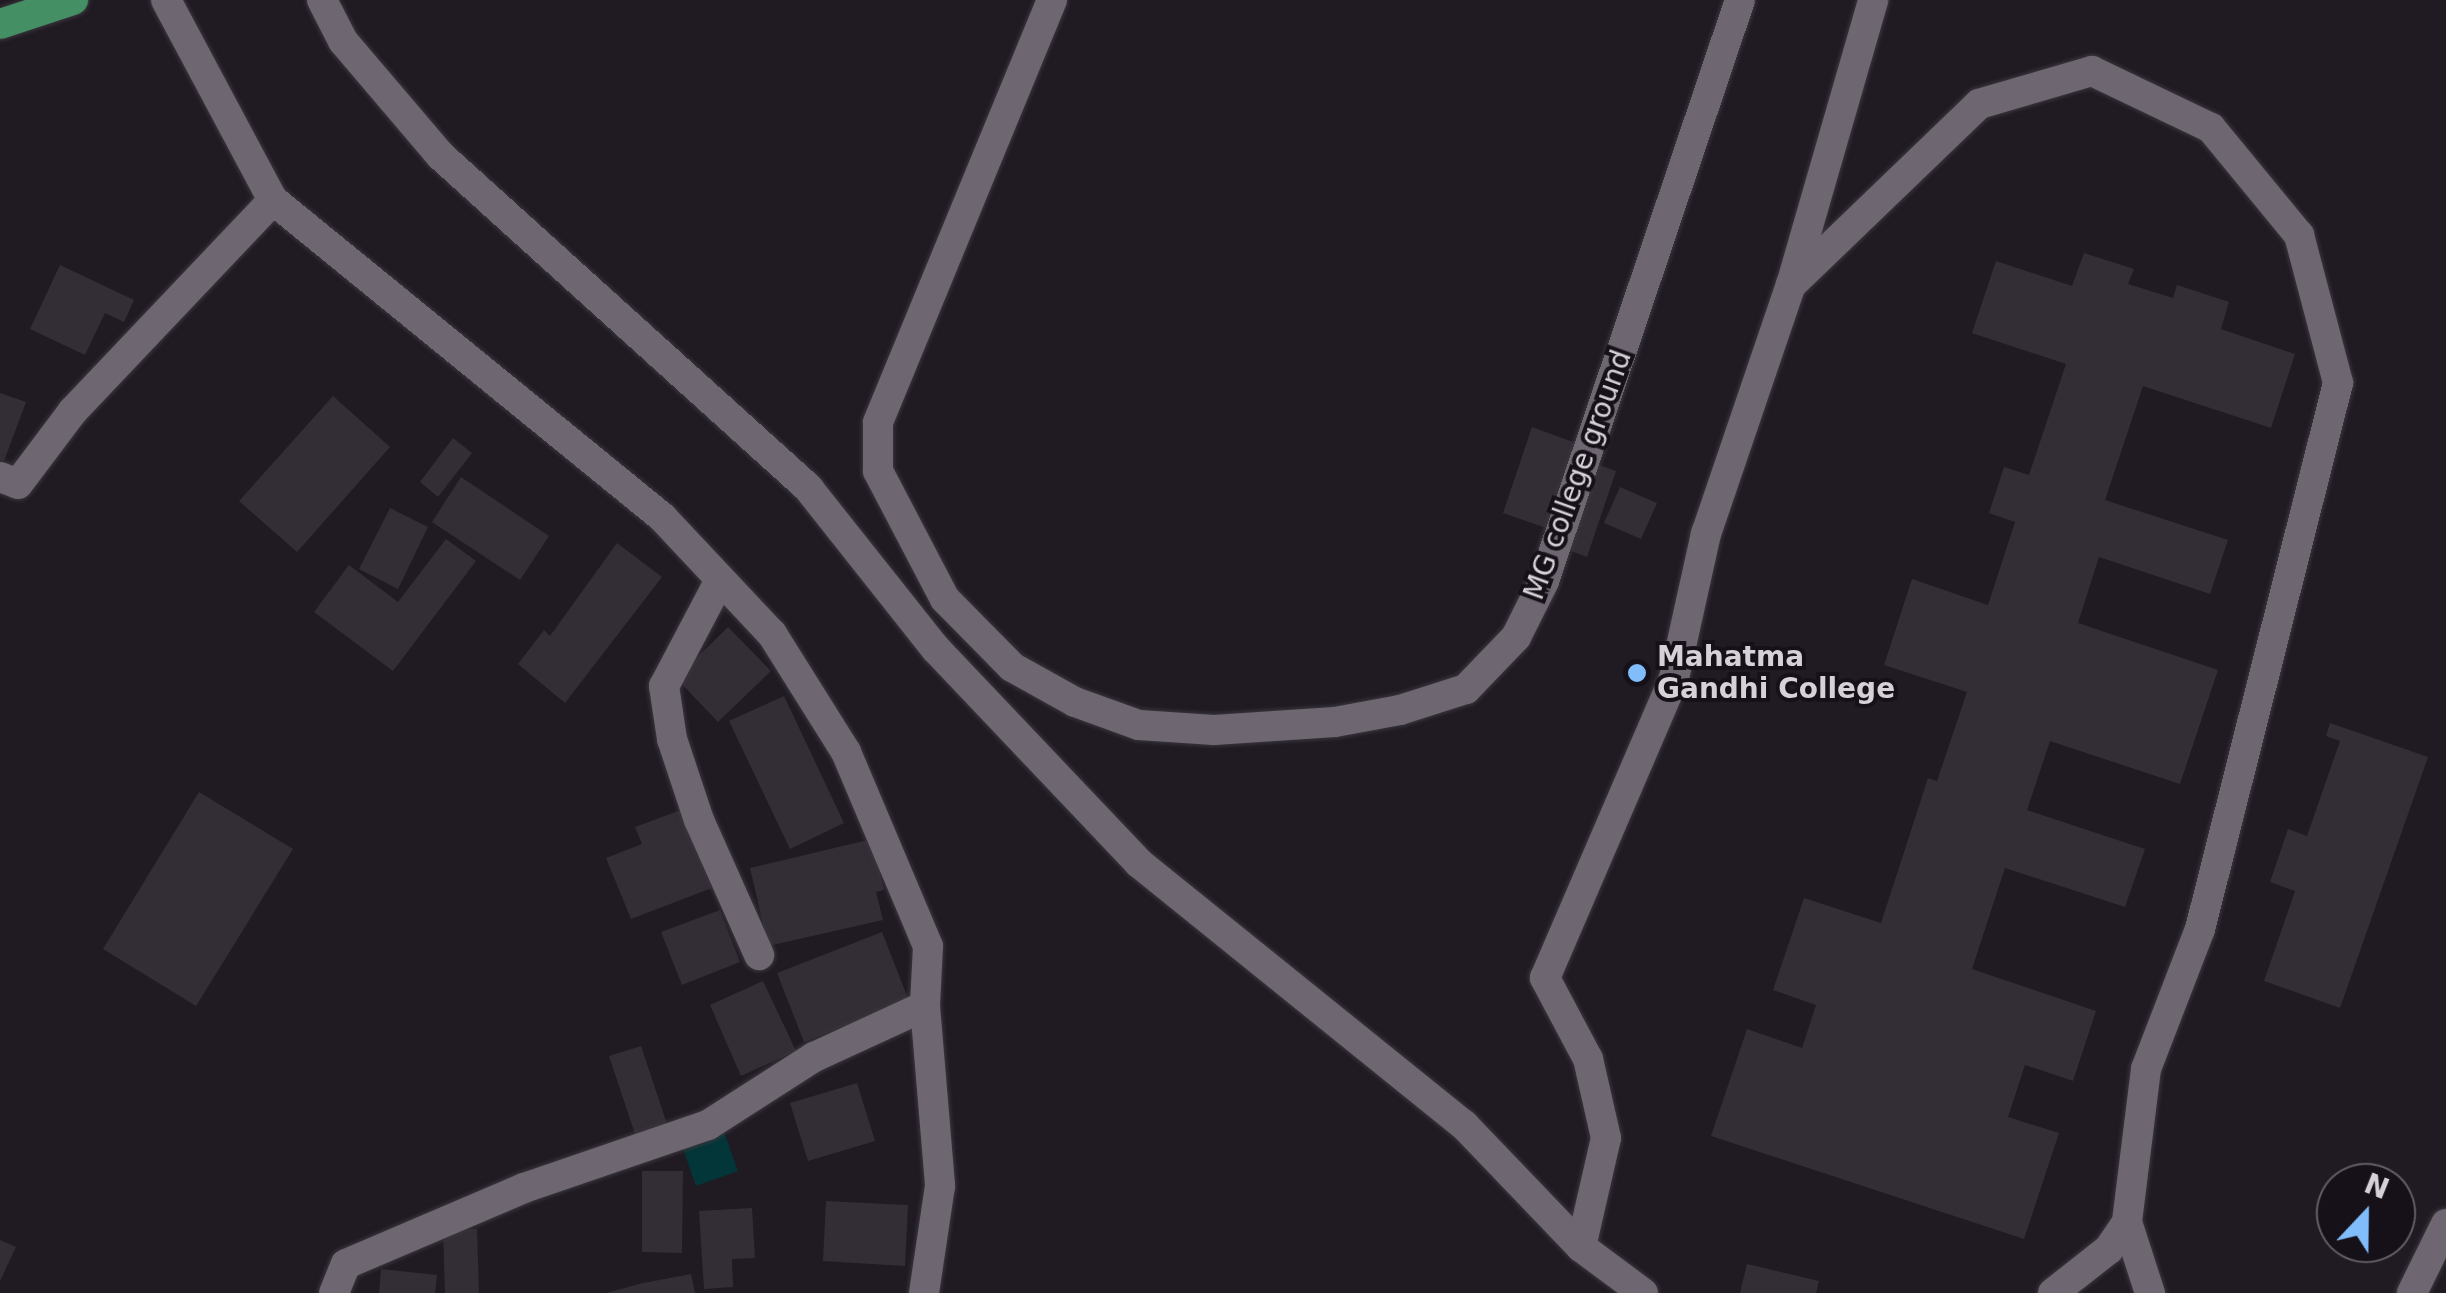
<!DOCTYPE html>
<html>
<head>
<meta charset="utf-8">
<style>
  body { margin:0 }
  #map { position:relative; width:2446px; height:1293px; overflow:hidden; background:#201a23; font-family:"DejaVu Sans",sans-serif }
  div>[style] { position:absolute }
  .water>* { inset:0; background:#023639 }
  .building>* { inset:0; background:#332d36 }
  .roads { filter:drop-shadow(0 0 2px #3a373d) drop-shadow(0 0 2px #3a373d) }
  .minor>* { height:30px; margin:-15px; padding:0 15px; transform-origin:15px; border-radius:15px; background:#6e6771 }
  .major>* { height:30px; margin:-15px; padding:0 15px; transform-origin:15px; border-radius:15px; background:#449064 }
  .dots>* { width:28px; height:28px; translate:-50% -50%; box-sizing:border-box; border:5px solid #161119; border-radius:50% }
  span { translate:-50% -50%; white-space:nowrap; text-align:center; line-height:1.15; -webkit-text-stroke:8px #161119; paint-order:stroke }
  .street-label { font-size:28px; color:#d5d1d7 }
  .poi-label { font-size:28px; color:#d5d1d7; font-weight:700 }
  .left { translate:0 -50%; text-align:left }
  .north { position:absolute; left:2316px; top:1163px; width:100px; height:100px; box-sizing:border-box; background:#161119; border:2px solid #625e65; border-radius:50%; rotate:22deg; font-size:28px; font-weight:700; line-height:40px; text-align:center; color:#d5d1d7 }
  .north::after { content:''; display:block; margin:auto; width:35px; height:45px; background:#81bdfa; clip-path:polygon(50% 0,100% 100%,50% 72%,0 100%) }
</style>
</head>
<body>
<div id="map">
  <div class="water">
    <div style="clip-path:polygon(724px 1132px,738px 1171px,696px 1186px,682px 1146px)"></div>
  </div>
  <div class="building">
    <div style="clip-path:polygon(2084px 253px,2134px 269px,2128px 284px,2173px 298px,2177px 285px,2229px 302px,2221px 329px,2295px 354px,2271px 428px,2143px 386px,2105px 500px,2228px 540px,2210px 594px,2099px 557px,2078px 623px,2218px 670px,2180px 784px,2050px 741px,2027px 810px,2145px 849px,2125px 907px,2005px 868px,1972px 969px,2096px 1011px,2073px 1081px,2025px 1065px,2008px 1117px,2059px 1133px,2024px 1239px,1711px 1136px,1747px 1029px,1802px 1048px,1816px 1005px,1773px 990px,1804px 898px,1881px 923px,1928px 778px,1937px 781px,1967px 692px,1884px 665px,1912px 579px,1988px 605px,2015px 522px,1989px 513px,2004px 467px,2029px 475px,2066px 364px,1972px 333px,1996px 261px,2072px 286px)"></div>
    <div style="clip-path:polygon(60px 265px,134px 300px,124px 322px,105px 313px,85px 355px,30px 329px)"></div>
    <div style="clip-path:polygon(0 393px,26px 402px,4px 461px,0 460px)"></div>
    <div style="clip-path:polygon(333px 396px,390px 447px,297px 552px,239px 501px)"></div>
    <div style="clip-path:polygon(1532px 427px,1576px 443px,1546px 528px,1503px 513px)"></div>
    <div style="clip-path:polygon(453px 438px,472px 453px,438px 497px,420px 482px)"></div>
    <div style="clip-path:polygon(1573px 456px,1616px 471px,1587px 557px,1544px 541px)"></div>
    <div style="clip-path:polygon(461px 477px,549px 536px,520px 580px,432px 522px)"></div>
    <div style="clip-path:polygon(1620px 487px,1657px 503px,1641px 539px,1604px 523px)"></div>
    <div style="clip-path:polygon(390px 508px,428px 527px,398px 589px,359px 569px)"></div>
    <div style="clip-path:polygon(446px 539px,476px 561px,393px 671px,314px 612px,349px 565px,398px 602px)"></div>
    <div style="clip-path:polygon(617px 543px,662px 577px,565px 703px,518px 664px,544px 630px,550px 636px)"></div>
    <div style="clip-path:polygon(728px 627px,771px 671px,718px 722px,676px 678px)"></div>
    <div style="clip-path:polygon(784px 696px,844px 823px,790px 849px,729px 721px)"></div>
    <div style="clip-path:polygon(2330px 723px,2428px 757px,2340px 1008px,2264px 981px,2295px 891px,2270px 882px,2288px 829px,2307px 836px,2340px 741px,2326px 736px)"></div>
    <div style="clip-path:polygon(199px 792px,293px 849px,196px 1006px,103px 949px)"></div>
    <div style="clip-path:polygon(681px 810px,712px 888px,631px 919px,606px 858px,642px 844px,635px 827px)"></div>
    <div style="clip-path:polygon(872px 839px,884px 890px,876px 892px,883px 920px,768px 946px,750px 868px)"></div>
    <div style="clip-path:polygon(720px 910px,740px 962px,682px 985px,661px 932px)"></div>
    <div style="clip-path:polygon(882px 932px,909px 1001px,804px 1042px,777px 973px)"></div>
    <div style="clip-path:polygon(763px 981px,796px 1051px,741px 1076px,710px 1005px)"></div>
    <div style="clip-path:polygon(641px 1046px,671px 1136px,639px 1146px,609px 1056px)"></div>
    <div style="clip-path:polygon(857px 1083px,875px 1141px,808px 1161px,790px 1103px)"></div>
    <div style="clip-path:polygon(642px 1171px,683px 1171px,682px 1253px,642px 1252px)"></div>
    <div style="clip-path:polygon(826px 1201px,908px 1205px,905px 1266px,823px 1261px)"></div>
    <div style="clip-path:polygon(752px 1208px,755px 1258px,732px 1259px,733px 1287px,704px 1289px,699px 1211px)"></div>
    <div style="clip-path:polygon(477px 1229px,479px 1293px,445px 1293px,443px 1230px)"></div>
    <div style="clip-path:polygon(0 1240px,16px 1247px,0 1281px)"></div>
    <div style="clip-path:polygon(1747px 1264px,1819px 1281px,1816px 1293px,1740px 1293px)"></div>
    <div style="clip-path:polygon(381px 1269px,437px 1275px,435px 1293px,379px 1293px)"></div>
    <div style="clip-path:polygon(691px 1274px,695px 1293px,606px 1293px,643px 1283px)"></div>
  </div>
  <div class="roads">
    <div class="minor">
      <div style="left:166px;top:0;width:227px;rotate:61.9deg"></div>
      <div style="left:273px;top:200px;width:502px;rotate:39.18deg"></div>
      <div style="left:662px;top:517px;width:161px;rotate:46.8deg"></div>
      <div style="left:772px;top:634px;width:139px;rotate:57.9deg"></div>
      <div style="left:846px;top:752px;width:211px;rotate:67.1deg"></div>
      <div style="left:928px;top:946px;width:60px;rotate:92.9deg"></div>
      <div style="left:925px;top:1006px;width:181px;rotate:85.2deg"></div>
      <div style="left:940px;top:1186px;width:108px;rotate:98.5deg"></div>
      <div style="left:322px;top:0;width:46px;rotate:62.9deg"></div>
      <div style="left:343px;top:41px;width:151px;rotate:49.6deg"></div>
      <div style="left:441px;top:156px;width:496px;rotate:42.1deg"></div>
      <div style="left:809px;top:489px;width:204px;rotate:51.6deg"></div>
      <div style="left:936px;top:649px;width:295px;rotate:46.5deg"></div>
      <div style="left:1139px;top:863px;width:417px;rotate:38.9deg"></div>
      <div style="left:1464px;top:1125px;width:169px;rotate:46.2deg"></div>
      <div style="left:1052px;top:0;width:457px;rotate:112.4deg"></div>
      <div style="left:878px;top:423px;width:48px;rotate:90deg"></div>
      <div style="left:878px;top:471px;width:144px;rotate:62.4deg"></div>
      <div style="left:945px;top:599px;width:95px;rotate:45.4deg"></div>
      <div style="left:1012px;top:667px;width:72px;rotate:29.1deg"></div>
      <div style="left:1075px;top:702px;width:68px;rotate:19.8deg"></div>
      <div style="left:1139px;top:725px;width:75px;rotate:3.8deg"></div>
      <div style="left:1214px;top:730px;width:121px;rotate:-3.8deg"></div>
      <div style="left:1335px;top:722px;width:66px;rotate:-10.5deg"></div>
      <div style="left:1400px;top:710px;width:69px;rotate:-17.7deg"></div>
      <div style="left:1466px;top:689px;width:72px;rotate:-46.1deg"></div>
      <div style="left:1516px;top:637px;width:63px;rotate:-63.4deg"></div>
      <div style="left:1544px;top:581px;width:613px;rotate:-71.36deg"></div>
      <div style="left:1791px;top:285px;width:261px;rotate:-43.9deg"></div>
      <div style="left:1979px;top:104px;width:118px;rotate:-16.3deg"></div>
      <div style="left:2092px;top:71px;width:132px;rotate:25.6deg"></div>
      <div style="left:2211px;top:128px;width:139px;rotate:50.6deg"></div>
      <div style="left:2299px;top:235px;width:153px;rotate:75.2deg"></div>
      <div style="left:2338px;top:383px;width:563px;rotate:104.18deg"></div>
      <div style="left:2200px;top:929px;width:150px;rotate:111.1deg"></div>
      <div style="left:2146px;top:1069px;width:154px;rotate:97.1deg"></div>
      <div style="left:0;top:477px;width:19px;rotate:21deg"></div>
      <div style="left:18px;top:484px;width:91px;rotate:-53deg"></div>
      <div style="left:73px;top:411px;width:291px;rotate:-46.5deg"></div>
      <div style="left:720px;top:580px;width:120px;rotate:117.8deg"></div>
      <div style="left:664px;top:686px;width:54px;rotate:81.4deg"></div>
      <div style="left:672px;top:739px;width:85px;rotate:71.6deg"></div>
      <div style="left:699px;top:820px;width:148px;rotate:66deg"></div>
      <div style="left:334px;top:1293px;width:31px;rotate:-68deg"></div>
      <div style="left:346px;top:1264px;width:194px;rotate:-23.1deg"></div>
      <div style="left:524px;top:1188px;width:194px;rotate:-18.9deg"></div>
      <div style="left:708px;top:1125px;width:126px;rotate:-32.7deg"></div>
      <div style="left:814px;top:1057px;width:122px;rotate:-24.7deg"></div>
      <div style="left:1643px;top:1293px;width:77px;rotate:-143.4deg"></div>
      <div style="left:1581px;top:1247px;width:112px;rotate:-77.1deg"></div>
      <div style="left:1606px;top:1138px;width:81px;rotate:-102.8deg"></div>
      <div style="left:1588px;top:1059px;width:92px;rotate:-118deg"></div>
      <div style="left:1545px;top:978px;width:327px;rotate:-66.7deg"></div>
      <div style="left:1674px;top:678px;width:148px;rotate:-77.5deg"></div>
      <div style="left:1706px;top:534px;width:263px;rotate:-71.2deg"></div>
      <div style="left:1791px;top:285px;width:297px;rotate:-73.9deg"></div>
      <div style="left:2053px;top:1293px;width:71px;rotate:-38.2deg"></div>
      <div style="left:2109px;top:1249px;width:32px;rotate:-56deg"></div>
      <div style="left:2127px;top:1222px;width:75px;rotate:72.1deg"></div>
      <div style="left:2412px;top:1293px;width:77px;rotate:-63.8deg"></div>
    </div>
    <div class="major">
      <div style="left:0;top:24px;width:77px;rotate:-18.2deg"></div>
    </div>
  </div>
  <div class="dots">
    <div style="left:1637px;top:673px;background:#81bdfa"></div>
  </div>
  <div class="street-label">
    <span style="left:1578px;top:475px;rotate:-70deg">MG college ground</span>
  </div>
  <div class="poi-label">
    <span class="left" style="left:1657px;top:673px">Mahatma<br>Gandhi College</span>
  </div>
  <div class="north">N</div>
</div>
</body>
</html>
